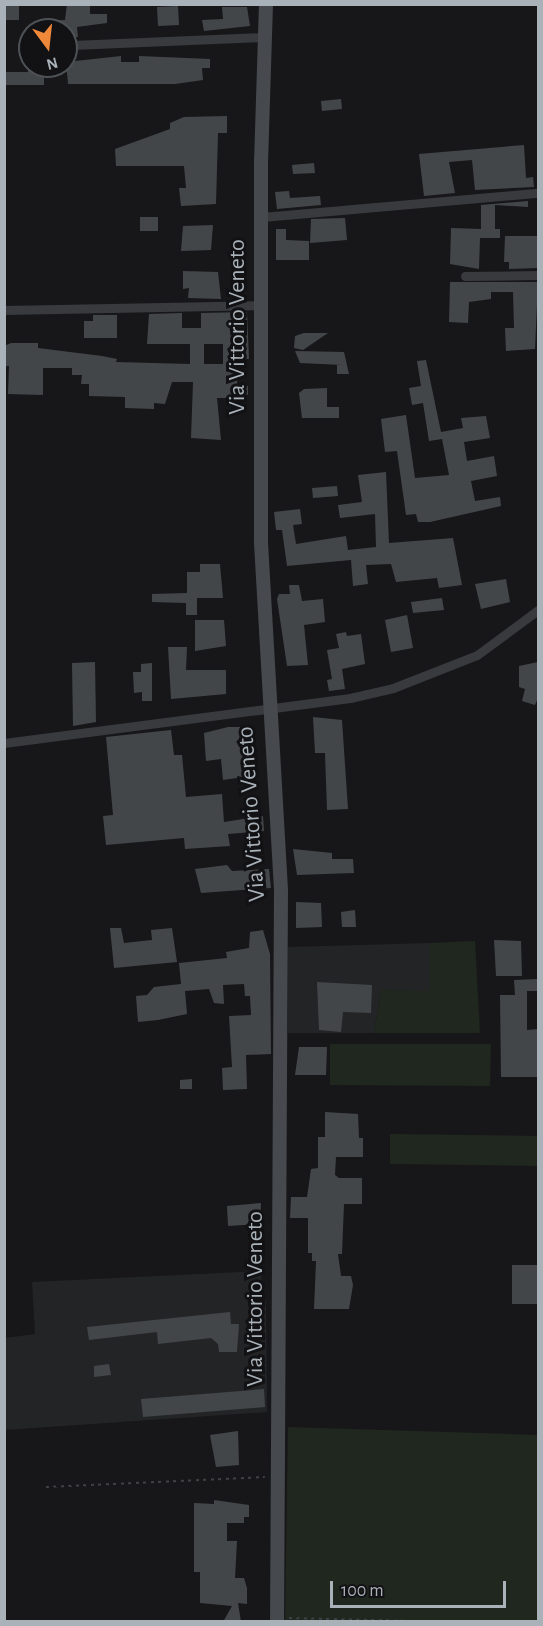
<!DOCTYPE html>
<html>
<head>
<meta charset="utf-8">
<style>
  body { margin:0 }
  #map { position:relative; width:543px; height:1626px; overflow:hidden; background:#171719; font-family:"Alegreya Sans",sans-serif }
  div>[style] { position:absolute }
  .built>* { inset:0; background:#232426 }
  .green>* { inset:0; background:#20271f }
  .building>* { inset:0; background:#434649 }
  .path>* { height:2px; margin-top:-1px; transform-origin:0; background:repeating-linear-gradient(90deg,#3e4145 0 3px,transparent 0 7.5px) }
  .street>* { height:9px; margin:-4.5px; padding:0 4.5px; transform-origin:4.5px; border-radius:4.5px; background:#383a3e }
  .secondary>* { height:14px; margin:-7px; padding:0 7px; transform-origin:7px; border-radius:7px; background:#464a4e }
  span { translate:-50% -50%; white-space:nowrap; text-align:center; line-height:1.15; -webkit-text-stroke:6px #121214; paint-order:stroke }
  .street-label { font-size:24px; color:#a9b1b9 }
  .frame { position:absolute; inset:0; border:6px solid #a9b1b9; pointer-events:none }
  .north { position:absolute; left:18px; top:18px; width:60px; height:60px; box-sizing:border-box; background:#121214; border:2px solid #4e5256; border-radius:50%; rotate:165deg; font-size:16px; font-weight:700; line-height:24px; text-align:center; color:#a9b1b9 }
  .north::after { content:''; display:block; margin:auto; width:21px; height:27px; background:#ef8839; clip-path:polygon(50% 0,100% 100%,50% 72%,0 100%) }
  .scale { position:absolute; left:330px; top:1581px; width:176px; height:27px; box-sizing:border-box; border:3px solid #a9b1b9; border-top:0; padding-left:8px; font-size:18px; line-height:21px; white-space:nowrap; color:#a9b1b9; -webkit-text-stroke:4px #121214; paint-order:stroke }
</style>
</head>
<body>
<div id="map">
  <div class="built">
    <div style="clip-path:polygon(430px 943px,430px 992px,381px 990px,374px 1033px,288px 1033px,288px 947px)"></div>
    <div style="clip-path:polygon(262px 1271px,260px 1298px,266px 1301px,267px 1412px,5px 1430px,5px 1338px,35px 1334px,32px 1282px)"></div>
  </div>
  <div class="green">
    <div style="clip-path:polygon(475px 941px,480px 1033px,374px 1033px,381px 990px,430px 991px,430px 943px)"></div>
    <div style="clip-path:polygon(330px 1044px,491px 1044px,490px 1086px,330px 1085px)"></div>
    <div style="clip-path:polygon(390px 1134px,538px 1136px,538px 1166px,390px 1164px)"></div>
    <div style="clip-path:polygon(288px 1427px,538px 1435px,538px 1621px,285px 1621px)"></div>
  </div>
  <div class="building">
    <div style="clip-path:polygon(4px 4px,19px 4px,19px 20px,4px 20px)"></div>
    <div style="clip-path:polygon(67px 4px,90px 4px,90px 14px,107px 14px,107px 23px,77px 27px,78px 37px,66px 38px,66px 30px,40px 30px,39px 21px,65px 20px)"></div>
    <div style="clip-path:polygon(178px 6px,179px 25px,158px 26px,157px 7px)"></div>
    <div style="clip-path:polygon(222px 7px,247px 7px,250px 26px,204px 31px,202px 20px,223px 19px)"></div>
    <div style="clip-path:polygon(121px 56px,121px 62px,139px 62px,139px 56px,210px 59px,210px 68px,202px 68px,203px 80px,175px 84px,68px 84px,66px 62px)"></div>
    <div style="clip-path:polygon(28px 66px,44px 66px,44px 85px,4px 85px,4px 72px,28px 72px)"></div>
    <div style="clip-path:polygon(341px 99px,342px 109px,322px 111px,321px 101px)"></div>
    <div style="clip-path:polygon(227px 116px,227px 133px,218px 133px,216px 204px,181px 206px,179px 188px,186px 188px,184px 166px,116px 166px,115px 149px,170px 129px,170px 123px,184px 117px)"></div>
    <div style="clip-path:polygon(524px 145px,526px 178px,533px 177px,534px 187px,475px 190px,472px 160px,449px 162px,455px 193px,424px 196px,419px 154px)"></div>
    <div style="clip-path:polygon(314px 163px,315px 173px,293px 174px,292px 165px)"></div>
    <div style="clip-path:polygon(289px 191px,290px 198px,320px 196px,321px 205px,277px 209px,275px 192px)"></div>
    <div style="clip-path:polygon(528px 201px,528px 207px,495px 205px,495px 229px,500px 229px,500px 238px,480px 238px,479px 269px,450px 264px,451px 228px,481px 229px,481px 205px)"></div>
    <div style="clip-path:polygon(140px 217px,158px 217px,158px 231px,140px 231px)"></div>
    <div style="clip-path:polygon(345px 218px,347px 240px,310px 243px,311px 219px)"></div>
    <div style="clip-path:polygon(213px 225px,211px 250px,181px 251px,183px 226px)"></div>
    <div style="clip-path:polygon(276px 229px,286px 229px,286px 240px,309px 241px,309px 260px,276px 260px)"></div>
    <div style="clip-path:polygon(505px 236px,538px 236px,538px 268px,509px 269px,509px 262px,504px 262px)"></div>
    <div style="clip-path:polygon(183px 271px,218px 272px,221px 299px,188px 298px,189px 288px,183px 289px)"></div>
    <div style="clip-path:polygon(450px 282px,538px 282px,535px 349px,506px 351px,505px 328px,514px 328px,513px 292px,491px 292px,491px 299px,469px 302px,468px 323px,449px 322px)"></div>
    <div style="clip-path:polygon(evenodd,247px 312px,249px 359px,238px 358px,237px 385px,248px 386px,248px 394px,245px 398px,217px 398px,221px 440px,191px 438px,193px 382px,172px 382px,165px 404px,154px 403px,154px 409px,125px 408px,125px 397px,89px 396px,89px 384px,81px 384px,82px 375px,72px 375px,72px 368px,43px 368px,43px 395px,8px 394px,9px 366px,4px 366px,4px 346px,11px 343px,38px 343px,38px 348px,102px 356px,117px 359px,116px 362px,190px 364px,190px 344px,147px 344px,149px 314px,182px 313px,182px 328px,201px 328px,201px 313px,247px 312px,204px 344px,223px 344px,223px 364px,204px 364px,204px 344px)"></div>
    <div style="clip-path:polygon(93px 315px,117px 315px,117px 338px,84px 338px,84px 321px,93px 321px)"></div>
    <div style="clip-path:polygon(304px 333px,328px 333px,303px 350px,294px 348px,295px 336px)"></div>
    <div style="clip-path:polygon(295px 351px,344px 352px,349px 374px,337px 374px,337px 365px,343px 365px,300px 363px)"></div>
    <div style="clip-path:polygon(426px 360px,441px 432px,463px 428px,461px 418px,486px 416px,490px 438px,464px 442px,467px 461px,494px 456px,496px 469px,497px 476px,471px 481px,475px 501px,500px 497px,501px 506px,430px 522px,418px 522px,416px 514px,406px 515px,397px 451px,385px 452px,381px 419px,406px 415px,415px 478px,449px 475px,442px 439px,429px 441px,423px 403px,412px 405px,409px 388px,421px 386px,417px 361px)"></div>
    <div style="clip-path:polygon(327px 388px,327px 407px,339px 407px,339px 418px,302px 418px,299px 393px,304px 389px)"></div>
    <div style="clip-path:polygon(386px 472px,389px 543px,453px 538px,462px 585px,439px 588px,437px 578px,396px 582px,391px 564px,366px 565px,368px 584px,353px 586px,351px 560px,287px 566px,282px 530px,276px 530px,274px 512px,300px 509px,302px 524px,293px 525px,296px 544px,346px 536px,348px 550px,376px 547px,375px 514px,340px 518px,338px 505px,362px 502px,358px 475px)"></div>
    <div style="clip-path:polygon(337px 486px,338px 496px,313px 498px,312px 488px)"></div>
    <div style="clip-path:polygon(200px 564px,220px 564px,223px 598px,197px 598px,197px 615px,186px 615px,186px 603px,152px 602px,152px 594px,187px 593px,187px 572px,200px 572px)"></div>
    <div style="clip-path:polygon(506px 579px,510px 602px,481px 609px,475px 584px)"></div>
    <div style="clip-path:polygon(289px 585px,299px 585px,302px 601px,323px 599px,325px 622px,304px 625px,308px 665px,287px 666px,277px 599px,279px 594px,290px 594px)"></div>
    <div style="clip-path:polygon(442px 598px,444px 610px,413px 613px,411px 602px)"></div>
    <div style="clip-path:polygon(407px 615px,413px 648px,391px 652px,385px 620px)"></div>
    <div style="clip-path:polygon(195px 620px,224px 620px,226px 646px,195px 651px)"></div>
    <div style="clip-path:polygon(346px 632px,347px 636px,361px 634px,365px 664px,342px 669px,345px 689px,329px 691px,327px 680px,332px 679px,327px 650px,339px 648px,336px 634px)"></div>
    <div style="clip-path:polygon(168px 647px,187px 647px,186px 670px,226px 670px,226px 694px,171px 699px)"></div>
    <div style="clip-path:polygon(95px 662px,96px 722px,73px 726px,72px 663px)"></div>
    <div style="clip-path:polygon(538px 662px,538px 698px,535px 705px,522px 701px,525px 689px,519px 687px,519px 666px)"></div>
    <div style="clip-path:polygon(152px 663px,152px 701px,142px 701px,142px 692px,134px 693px,133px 672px,141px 672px,141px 664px)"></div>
    <div style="clip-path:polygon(313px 717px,342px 720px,348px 809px,327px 810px,325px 753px,315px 753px)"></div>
    <div style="clip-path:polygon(228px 727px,240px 727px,241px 749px,248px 748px,250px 776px,223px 780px,221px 759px,206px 761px,204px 733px)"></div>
    <div style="clip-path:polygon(171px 730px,174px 755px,182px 755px,186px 797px,222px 794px,224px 822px,263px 816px,264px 831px,228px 834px,230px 846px,185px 849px,184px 838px,106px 845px,103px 816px,113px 815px,106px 737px)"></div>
    <div style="clip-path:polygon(293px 849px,332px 853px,332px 859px,353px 859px,354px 873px,297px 875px)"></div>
    <div style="clip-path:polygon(227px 865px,232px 871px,269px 869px,271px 888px,201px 893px,195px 869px)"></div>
    <div style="clip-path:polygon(296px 902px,321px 903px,322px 927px,296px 928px)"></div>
    <div style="clip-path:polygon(355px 910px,356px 927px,342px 927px,341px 912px)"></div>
    <div style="clip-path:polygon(110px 928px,121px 928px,124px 943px,152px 940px,151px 930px,172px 928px,177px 962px,114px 968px)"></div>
    <div style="clip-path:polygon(263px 930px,270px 954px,271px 1054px,246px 1055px,247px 1089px,223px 1090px,222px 1068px,232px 1067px,229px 1016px,251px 1015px,250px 996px,245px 996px,244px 984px,223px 985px,224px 1004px,214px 1003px,209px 989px,185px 991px,187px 1014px,158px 1020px,138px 1022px,136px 996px,147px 995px,154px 987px,181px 984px,179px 963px,227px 958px,226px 952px,249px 948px,250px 932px)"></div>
    <div style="clip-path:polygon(494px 940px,521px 941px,522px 976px,496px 976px)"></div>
    <div style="clip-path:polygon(538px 979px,538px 991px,527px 991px,527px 1030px,538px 1029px,538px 1077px,501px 1077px,500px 995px,515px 995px,514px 980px)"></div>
    <div style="clip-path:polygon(317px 982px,372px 985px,371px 1013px,343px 1012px,341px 1032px,319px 1030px)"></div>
    <div style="clip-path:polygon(299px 1047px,327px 1047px,326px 1075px,295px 1075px)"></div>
    <div style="clip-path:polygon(192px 1079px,192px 1089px,180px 1089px,180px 1080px)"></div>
    <div style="clip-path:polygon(325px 1112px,358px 1114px,359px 1138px,363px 1138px,363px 1157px,336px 1157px,335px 1175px,339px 1178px,362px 1178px,362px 1204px,344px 1204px,342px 1254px,338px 1254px,341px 1276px,351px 1276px,353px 1285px,349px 1309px,314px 1309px,316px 1261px,312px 1261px,312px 1253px,308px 1253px,308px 1218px,290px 1218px,291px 1197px,307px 1197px,311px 1169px,318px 1168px,318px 1137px,325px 1137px)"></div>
    <div style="clip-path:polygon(261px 1203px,260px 1224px,228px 1226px,227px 1206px)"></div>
    <div style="clip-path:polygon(512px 1265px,538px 1265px,538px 1304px,512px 1304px)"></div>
    <div style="clip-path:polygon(230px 1312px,231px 1324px,239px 1324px,237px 1352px,219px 1352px,218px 1344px,211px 1338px,158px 1344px,157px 1332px,89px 1340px,87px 1327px)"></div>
    <div style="clip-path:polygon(109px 1364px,111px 1375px,94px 1377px,94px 1366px)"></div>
    <div style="clip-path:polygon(264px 1389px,265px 1407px,143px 1417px,141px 1399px)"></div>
    <div style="clip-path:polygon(238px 1431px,239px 1465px,216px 1467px,210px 1435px)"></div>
    <div style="clip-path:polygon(214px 1500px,249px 1505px,249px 1517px,244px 1517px,244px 1523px,227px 1523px,227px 1541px,237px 1541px,235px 1578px,244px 1578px,247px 1588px,247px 1604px,238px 1603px,241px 1622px,223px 1622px,232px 1606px,200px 1603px,200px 1572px,194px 1572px,194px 1503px,214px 1504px)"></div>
  </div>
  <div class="path">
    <div style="left:46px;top:1487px;width:219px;rotate:-2.6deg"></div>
    <div style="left:289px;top:1618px;width:166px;rotate:1.4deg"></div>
  </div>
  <div class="street">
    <div style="left:72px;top:45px;width:194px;rotate:-2.4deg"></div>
    <div style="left:262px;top:217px;width:277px;rotate:-5deg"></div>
    <div style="left:465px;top:276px;width:73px;rotate:-0.8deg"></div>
    <div style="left:4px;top:310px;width:256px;rotate:-1.1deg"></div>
    <div style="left:4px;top:743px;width:349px;rotate:-7.4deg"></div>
    <div style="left:350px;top:698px;width:44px;rotate:-13.1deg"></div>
    <div style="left:393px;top:688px;width:90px;rotate:-21.4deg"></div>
    <div style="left:477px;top:655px;width:76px;rotate:-36.4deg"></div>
  </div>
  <div class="secondary">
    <div style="left:266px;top:4px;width:156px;rotate:91.8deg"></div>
    <div style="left:261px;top:160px;width:383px;rotate:90deg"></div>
    <div style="left:261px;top:543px;width:349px;rotate:86.7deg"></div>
    <div style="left:281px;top:891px;width:731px;rotate:90.31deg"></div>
  </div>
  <div class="street-label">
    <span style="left:238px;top:327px;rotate:-90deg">Via Vittorio Veneto</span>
    <span style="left:252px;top:814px;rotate:-94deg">Via Vittorio Veneto</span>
    <span style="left:256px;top:1299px;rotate:-90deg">Via Vittorio Veneto</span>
  </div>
  <div class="frame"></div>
  <div class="north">N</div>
  <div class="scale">100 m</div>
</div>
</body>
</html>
